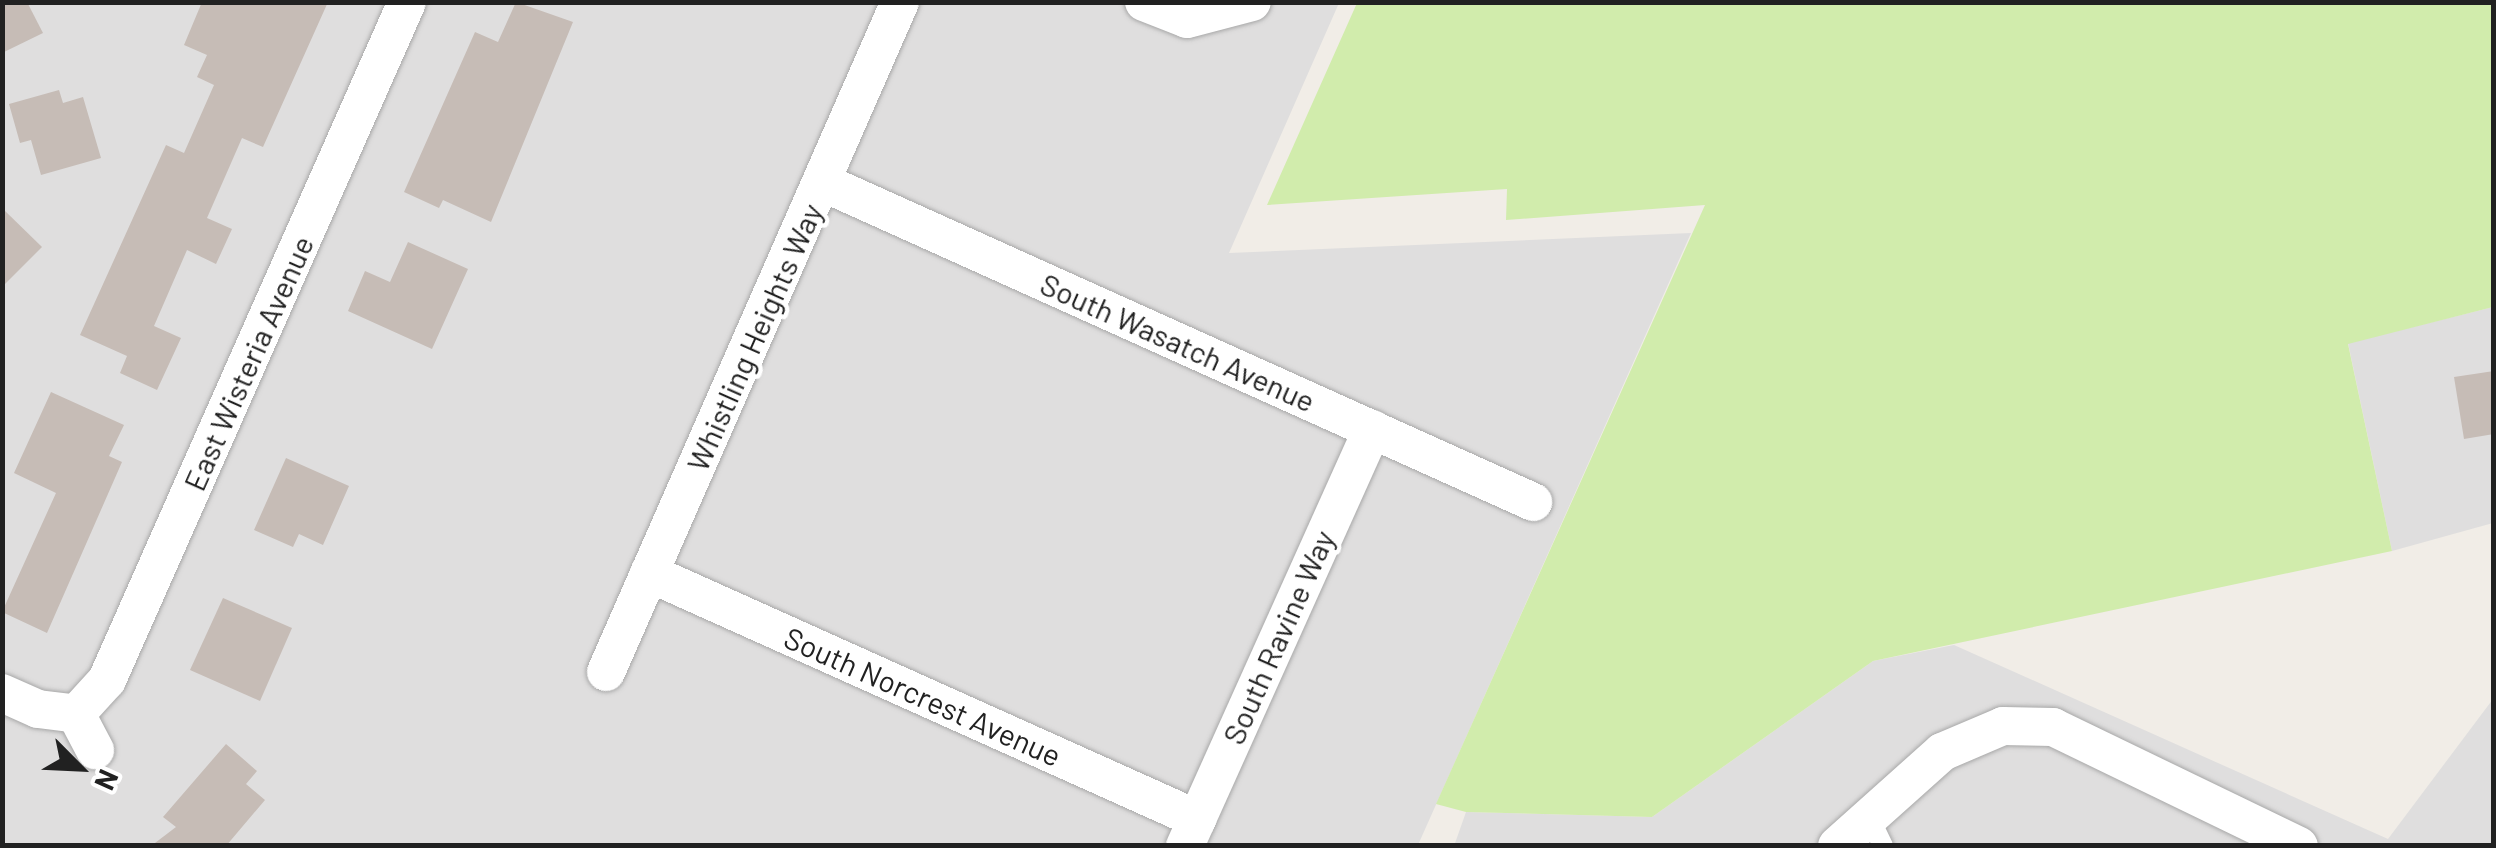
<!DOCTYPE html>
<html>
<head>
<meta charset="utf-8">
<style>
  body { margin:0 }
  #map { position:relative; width:2496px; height:848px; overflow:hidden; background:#f1ede7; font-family:Barlow,sans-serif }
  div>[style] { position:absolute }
  .residential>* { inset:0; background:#dfdede }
  .grass>* { inset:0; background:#d1ecac }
  .building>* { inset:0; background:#c6bcb6 }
  .roads { filter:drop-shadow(0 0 2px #a8a8a8) drop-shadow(0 0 2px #a8a8a8) }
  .lane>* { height:20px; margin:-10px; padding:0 10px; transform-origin:10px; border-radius:10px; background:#fff }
  .street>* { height:38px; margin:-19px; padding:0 19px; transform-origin:19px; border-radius:19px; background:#fff }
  span { translate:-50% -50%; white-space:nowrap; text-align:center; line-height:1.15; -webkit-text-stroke:9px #fff; paint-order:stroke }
  .street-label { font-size:30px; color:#212121 }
  .frame { position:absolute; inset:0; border:5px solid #212121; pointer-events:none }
  .north { position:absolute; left:30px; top:718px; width:100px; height:100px; -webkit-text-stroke:8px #fff; paint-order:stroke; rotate:114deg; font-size:28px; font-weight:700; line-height:40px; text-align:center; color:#212121 }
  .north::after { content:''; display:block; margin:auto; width:35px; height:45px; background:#212121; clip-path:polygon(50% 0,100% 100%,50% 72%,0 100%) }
</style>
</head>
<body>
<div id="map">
  <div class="residential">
    <div style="clip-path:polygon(2px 3px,1339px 3px,1229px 253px,1691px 233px,1418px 845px,3px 845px)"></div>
    <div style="clip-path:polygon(2493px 307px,2493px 523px,2392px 551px,2348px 343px)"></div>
    <div style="clip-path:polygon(1954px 645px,2388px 839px,2493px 699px,2493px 845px,1454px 846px,1466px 812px,1652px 817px,1873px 661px)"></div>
  </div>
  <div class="grass">
    <div style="clip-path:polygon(1357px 3px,2493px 3px,2493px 307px,2348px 344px,2392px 551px,1873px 661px,1652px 817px,1466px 812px,1436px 804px,1705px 205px,1506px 220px,1507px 189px,1267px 205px)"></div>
  </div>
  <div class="building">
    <div style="clip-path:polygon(2px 2px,27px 2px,43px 33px,2px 53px)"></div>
    <div style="clip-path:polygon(202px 2px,328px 2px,263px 147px,242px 138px,207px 218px,232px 229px,216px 264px,187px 250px,154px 326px,181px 338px,157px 390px,120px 373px,127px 356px,80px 335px,166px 145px,184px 153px,214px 85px,197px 77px,207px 55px,184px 45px)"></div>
    <div style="clip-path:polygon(516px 2px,573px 22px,491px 222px,443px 200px,439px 208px,404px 192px,475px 32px,498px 42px)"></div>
    <div style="clip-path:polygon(59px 90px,63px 103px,83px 97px,101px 158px,41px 175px,31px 140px,20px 143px,9px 104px)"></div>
    <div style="clip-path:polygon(2px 208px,42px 247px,2px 287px)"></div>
    <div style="clip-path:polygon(408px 242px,468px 269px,432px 349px,348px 311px,365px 271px,390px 282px)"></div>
    <div style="clip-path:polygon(2494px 371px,2494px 434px,2464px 439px,2454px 377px)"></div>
    <div style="clip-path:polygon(51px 392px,124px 425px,109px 456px,122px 462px,47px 633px,2px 612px,56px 493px,14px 473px)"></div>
    <div style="clip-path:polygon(286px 458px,349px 486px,323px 545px,299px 534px,293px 547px,254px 530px)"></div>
    <div style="clip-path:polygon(223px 598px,292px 628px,260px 701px,190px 670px)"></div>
    <div style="clip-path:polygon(226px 744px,257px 771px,246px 784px,265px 800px,226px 846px,151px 846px,176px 827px,163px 817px)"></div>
  </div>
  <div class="roads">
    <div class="lane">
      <div style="left:1869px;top:817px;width:32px;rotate:64deg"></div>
    </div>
    <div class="street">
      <div style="left:1144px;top:2px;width:46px;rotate:21.6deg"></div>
      <div style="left:1187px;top:19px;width:67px;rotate:-14.7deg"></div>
      <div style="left:822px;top:182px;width:780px;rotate:24.23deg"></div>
      <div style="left:649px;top:573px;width:601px;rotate:24.18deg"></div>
      <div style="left:606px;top:672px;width:732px;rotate:-66.31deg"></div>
      <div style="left:2px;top:693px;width:39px;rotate:24deg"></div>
      <div style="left:38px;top:709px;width:38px;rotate:7deg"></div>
      <div style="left:76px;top:714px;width:46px;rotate:-47.6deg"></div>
      <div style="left:107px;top:680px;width:741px;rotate:-66.13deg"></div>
      <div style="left:76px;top:714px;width:41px;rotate:62.2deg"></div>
      <div style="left:1185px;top:846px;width:457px;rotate:-65.8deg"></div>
      <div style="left:1837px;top:846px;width:141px;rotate:-41.8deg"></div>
      <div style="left:1942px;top:752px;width:66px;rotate:-23.1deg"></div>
      <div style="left:2003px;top:726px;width:50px;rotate:1.1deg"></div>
      <div style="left:2053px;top:727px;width:273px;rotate:25.8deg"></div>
    </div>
  </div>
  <div class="street-label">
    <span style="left:754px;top:337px;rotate:-66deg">Whistling Heights Way</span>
    <span style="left:1178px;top:342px;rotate:24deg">South Wasatch Avenue</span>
    <span style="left:248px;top:363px;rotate:-66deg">East Wisteria Avenue</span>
    <span style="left:1278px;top:637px;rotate:-66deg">South Ravine Way</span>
    <span style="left:923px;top:696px;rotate:24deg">South Norcrest Avenue</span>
  </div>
  <div class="frame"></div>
  <div class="north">N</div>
</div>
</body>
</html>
